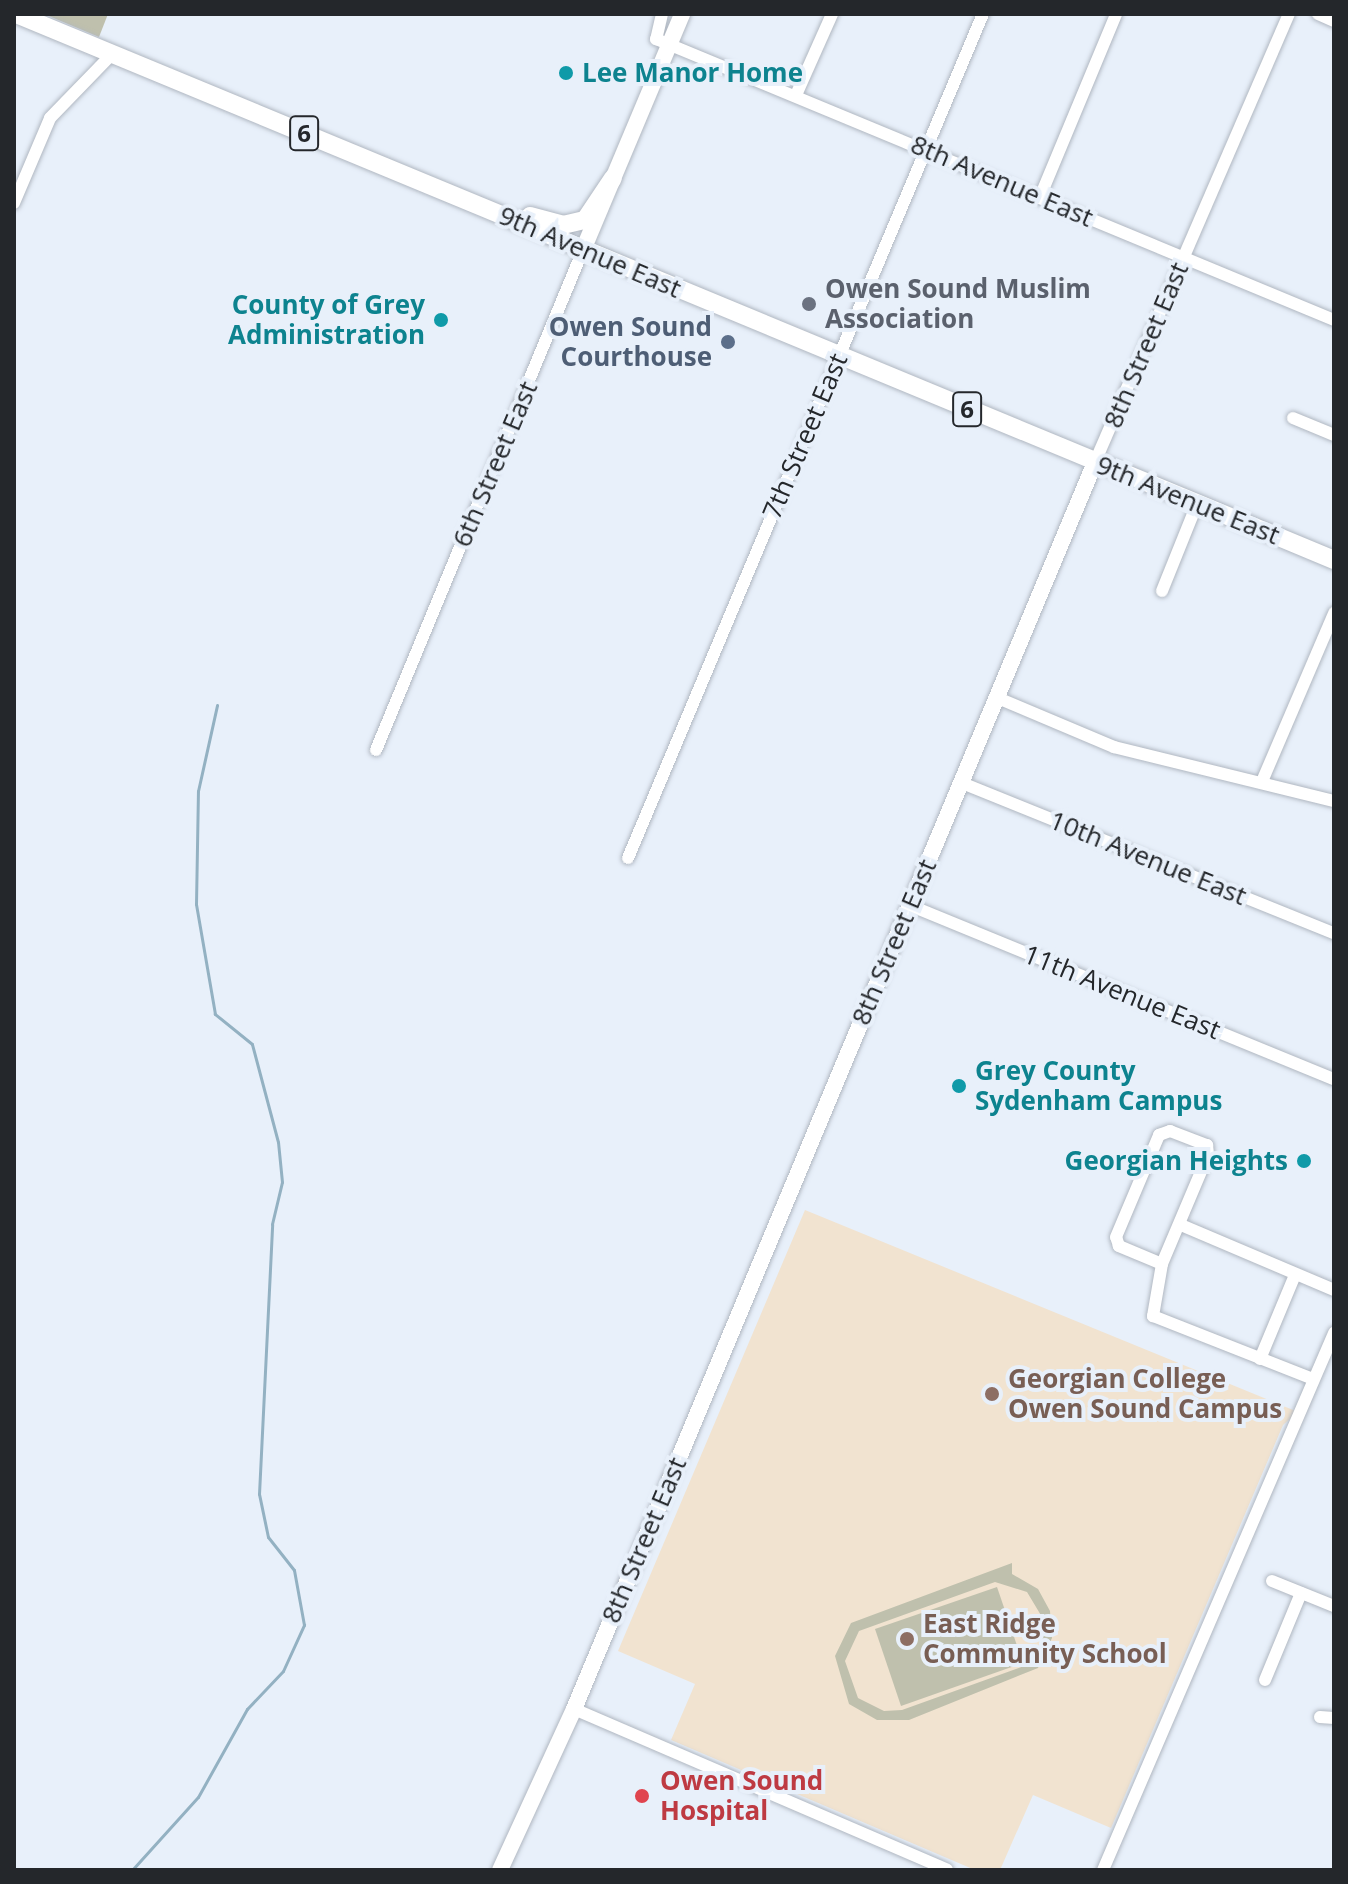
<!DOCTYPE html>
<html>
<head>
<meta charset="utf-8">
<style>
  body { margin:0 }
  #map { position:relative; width:1348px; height:1884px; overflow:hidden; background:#e8f0fa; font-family:"Open Sans",sans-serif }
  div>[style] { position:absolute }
  .education>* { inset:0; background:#f1e3d0 }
  .green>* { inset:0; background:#bfc0ad }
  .stream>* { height:3px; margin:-1.5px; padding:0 1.5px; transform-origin:1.5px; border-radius:1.5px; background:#93b1c2 }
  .roads { filter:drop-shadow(0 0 2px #b0b7c1) drop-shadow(0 0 2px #b0b7c1) }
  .minor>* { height:12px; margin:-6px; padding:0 6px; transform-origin:6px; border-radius:6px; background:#fff }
  .major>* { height:16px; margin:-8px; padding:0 8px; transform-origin:8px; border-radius:8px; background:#fff }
  .highway>* { height:18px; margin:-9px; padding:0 9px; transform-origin:9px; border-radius:9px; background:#fff }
  .dots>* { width:22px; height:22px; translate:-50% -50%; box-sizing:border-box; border:4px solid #e8f0fa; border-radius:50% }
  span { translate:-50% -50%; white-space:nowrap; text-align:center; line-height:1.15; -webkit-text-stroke:8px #e8f0fa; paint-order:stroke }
  .shield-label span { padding:2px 6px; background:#e8f0fa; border:2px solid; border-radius:6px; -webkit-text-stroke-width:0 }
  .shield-label { font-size:24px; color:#24272b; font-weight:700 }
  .culture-label { font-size:26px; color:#0d838f; font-weight:700 }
  .left { translate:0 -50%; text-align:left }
  .right { translate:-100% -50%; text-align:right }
  .street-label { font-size:26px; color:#24272b }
  .worship-label { font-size:26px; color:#5b616d; font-weight:700 }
  .service-label { font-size:26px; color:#4e5e75; font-weight:700 }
  .education-label { font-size:26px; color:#785e54; font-weight:700 }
  .health-label { font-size:26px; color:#be3a42; font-weight:700 }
  .frame { position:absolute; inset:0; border:16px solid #24272b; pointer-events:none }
</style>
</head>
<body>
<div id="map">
  <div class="education">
    <div style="clip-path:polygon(805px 1210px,1298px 1412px,1283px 1425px,1111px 1828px,1033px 1795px,1000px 1870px,975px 1870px,671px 1740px,695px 1684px,618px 1651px)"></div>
  </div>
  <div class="green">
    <div style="clip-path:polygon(44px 14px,108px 14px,99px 37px)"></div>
    <div style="clip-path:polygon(evenodd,1012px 1563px,1012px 1574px,1038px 1589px,1050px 1611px,1052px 1638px,1038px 1668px,909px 1720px,877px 1720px,849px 1704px,835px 1656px,851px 1623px,1012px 1563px,995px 1582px,1027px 1592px,1042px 1617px,1041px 1643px,1024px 1666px,902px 1710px,884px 1711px,858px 1698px,845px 1661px,859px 1631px,995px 1582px)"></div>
    <div style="clip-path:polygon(997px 1587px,1023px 1663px,901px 1706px,875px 1629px)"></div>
  </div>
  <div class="stream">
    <div style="left:132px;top:1870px;width:98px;rotate:-47.9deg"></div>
    <div style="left:198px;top:1797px;width:101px;rotate:-60.9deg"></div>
    <div style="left:247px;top:1709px;width:52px;rotate:-46.5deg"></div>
    <div style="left:283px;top:1671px;width:51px;rotate:-65.5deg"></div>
    <div style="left:304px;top:1625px;width:56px;rotate:-100.3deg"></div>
    <div style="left:294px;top:1570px;width:42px;rotate:-128.2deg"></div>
    <div style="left:268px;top:1537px;width:44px;rotate:-101.8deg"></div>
    <div style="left:259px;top:1494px;width:270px;rotate:-87.2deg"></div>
    <div style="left:272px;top:1224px;width:43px;rotate:-76.6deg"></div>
    <div style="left:282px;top:1182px;width:40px;rotate:-95.7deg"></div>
    <div style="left:278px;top:1142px;width:101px;rotate:-104.9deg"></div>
    <div style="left:252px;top:1044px;width:48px;rotate:-141deg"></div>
    <div style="left:215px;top:1014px;width:112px;rotate:-99.8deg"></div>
    <div style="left:196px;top:904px;width:113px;rotate:-89deg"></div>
    <div style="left:198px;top:791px;width:88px;rotate:-77.5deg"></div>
  </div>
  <div class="roads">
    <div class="minor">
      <div style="left:662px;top:14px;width:26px;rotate:103deg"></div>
      <div style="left:656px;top:39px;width:734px;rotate:22.51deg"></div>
      <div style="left:1318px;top:14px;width:17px;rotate:24deg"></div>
      <div style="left:796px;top:95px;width:89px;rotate:-66deg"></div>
      <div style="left:1040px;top:197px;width:198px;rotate:-67.4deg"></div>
      <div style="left:14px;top:203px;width:92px;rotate:-67deg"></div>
      <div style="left:50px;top:118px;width:89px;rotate:-45.9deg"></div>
      <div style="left:1293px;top:418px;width:44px;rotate:22.5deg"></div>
      <div style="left:1095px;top:462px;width:488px;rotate:-66.6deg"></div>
      <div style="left:1162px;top:591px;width:94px;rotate:-68.1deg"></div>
      <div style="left:998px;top:698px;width:126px;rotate:22.9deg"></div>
      <div style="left:1114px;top:747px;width:227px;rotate:13.8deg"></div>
      <div style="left:376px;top:750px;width:541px;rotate:-67.51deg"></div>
      <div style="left:1263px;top:779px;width:181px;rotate:-66.8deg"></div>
      <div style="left:962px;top:783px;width:401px;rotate:22deg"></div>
      <div style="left:628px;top:858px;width:916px;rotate:-67.19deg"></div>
      <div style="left:909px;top:905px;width:459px;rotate:22.3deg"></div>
      <div style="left:1181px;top:1225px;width:166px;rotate:23deg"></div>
      <div style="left:1162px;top:1264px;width:47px;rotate:-157.3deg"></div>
      <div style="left:1119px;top:1246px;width:9px;rotate:-108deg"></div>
      <div style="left:1116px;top:1237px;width:111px;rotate:-67.1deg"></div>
      <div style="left:1159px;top:1135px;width:12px;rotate:-20deg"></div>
      <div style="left:1170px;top:1131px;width:40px;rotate:21deg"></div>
      <div style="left:1207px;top:1145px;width:10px;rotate:84deg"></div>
      <div style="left:1208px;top:1155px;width:118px;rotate:112.9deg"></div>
      <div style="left:1162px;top:1264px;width:53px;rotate:99.8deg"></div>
      <div style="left:1153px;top:1316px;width:172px;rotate:21.5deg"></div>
      <div style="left:1260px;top:1359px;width:91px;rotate:-67.4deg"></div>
      <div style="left:1272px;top:1581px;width:67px;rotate:22deg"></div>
      <div style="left:1265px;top:1680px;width:94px;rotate:-67.5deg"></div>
      <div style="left:574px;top:1709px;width:406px;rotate:23.3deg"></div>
      <div style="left:1320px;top:1717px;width:14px;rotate:4deg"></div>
      <div style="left:1103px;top:1870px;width:585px;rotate:-66.72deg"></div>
    </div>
    <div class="major">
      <div style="left:583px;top:250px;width:256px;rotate:-67.2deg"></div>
      <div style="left:500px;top:1870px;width:177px;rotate:-65.3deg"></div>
      <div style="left:574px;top:1709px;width:1351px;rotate:-67.32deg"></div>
    </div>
    <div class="highway">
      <div style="left:16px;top:14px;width:1427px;rotate:22.5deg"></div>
      <div style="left:530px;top:216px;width:34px;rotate:15deg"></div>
      <div style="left:563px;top:225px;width:23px;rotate:-13deg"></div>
      <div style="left:585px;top:220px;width:50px;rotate:-56.3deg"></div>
    </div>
  </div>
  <div class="dots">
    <div style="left:566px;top:73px;background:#0f9aa8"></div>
    <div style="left:809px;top:304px;background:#6b7280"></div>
    <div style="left:441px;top:320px;background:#0f9aa8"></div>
    <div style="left:728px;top:342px;background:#5c6f8a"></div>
    <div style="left:959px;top:1086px;background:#0f9aa8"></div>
    <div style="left:1304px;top:1161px;background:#0f9aa8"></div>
    <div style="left:992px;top:1394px;background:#8d6e63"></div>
    <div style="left:907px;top:1639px;background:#8d6e63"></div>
    <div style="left:642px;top:1796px;background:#e0444e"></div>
  </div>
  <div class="shield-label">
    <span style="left:304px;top:133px">6</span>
    <span style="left:967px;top:409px">6</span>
  </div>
  <div class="culture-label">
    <span class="left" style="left:582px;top:73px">Lee Manor Home</span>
    <span class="right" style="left:425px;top:320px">County of Grey<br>Administration</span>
    <span class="left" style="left:975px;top:1086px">Grey County<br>Sydenham Campus</span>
    <span class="right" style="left:1288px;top:1161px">Georgian Heights</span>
  </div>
  <div class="street-label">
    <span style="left:1002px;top:181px;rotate:23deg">8th Avenue East</span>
    <span style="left:590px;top:252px;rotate:23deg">9th Avenue East</span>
    <span style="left:1146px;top:345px;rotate:-67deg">8th Street East</span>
    <span style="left:805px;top:436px;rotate:-67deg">7th Street East</span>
    <span style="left:495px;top:464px;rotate:-67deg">6th Street East</span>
    <span style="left:1188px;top:500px;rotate:22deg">9th Avenue East</span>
    <span style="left:1148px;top:858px;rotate:22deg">10th Avenue East</span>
    <span style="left:894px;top:942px;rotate:-67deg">8th Street East</span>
    <span style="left:1122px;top:992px;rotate:22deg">11th Avenue East</span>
    <span style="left:644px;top:1540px;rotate:-67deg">8th Street East</span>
  </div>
  <div class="worship-label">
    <span class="left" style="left:825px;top:304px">Owen Sound Muslim<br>Association</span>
  </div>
  <div class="service-label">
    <span class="right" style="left:712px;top:342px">Owen Sound<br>Courthouse</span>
  </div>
  <div class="education-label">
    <span class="left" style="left:1008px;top:1394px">Georgian College<br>Owen Sound Campus</span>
    <span class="left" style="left:923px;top:1639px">East Ridge<br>Community School</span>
  </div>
  <div class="health-label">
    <span class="left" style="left:660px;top:1796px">Owen Sound<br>Hospital</span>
  </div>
  <div class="frame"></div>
</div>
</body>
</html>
